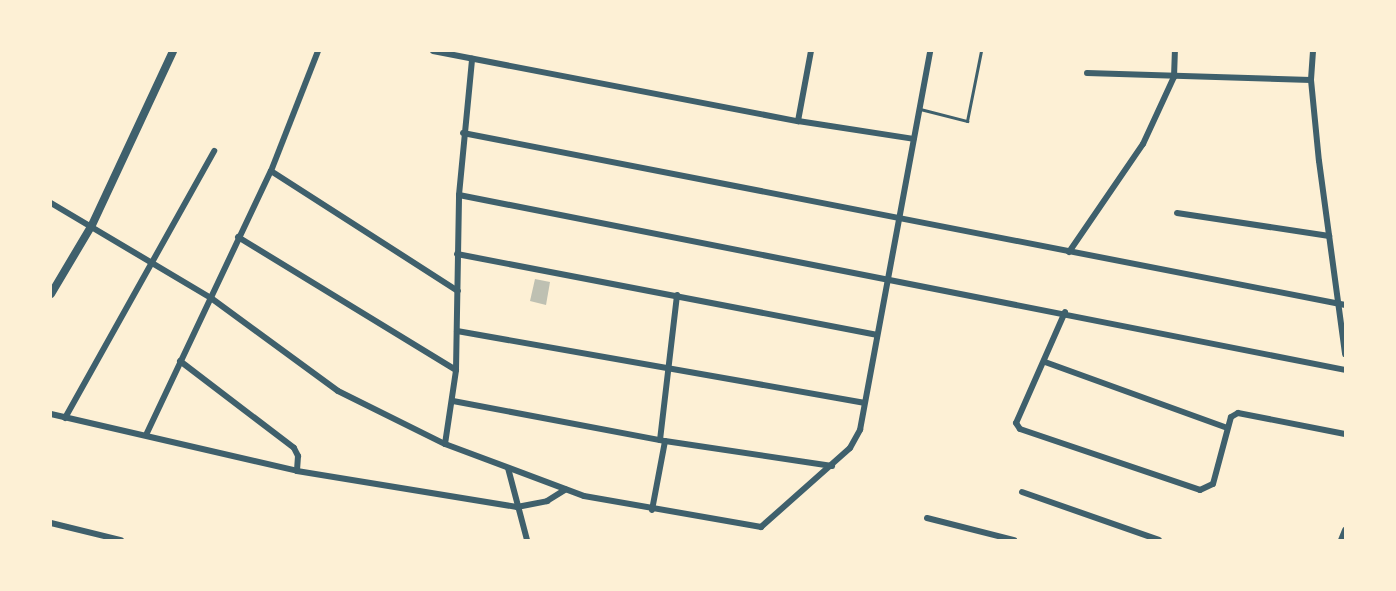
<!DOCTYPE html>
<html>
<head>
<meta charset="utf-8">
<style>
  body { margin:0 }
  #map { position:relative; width:1396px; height:591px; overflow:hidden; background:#fdf0d5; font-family:"Asap Condensed",sans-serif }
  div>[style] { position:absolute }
  .building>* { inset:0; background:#bec0b2 }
  .service>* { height:3px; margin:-1.5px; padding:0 1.5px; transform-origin:1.5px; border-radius:1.5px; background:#3f606c }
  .minor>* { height:6px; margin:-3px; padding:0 3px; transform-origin:3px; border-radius:3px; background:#3f606c }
  .tertiary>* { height:8px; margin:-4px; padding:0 4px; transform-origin:4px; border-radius:4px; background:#3f606c }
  span { translate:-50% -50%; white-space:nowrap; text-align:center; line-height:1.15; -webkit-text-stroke:6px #fdf0d5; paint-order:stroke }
  .frame { position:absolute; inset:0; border:52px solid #fdf0d5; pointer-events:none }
</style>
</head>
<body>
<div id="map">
  <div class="building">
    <div style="clip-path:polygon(535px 279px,550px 282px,546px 305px,530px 301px)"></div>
  </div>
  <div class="service">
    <div style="left:920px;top:109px;width:49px;rotate:14.3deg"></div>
    <div style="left:967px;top:121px;width:71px;rotate:-78.7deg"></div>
  </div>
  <div class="minor">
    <div style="left:433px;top:51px;width:372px;rotate:10.9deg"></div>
    <div style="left:798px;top:121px;width:117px;rotate:8.8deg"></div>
    <div style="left:1313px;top:51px;width:29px;rotate:94deg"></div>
    <div style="left:1311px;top:80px;width:81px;rotate:84.4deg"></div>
    <div style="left:1319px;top:161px;width:195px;rotate:82.3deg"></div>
    <div style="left:1087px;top:73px;width:224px;rotate:1.8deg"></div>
    <div style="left:798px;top:121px;width:71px;rotate:-79.5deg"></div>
    <div style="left:463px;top:133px;width:899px;rotate:11.03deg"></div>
    <div style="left:271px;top:171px;width:222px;rotate:32.7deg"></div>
    <div style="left:459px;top:195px;width:903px;rotate:11.17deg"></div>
    <div style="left:51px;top:203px;width:186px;rotate:30.7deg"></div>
    <div style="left:211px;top:298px;width:157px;rotate:36.2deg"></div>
    <div style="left:338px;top:391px;width:119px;rotate:26.4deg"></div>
    <div style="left:445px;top:444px;width:148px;rotate:20.5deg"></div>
    <div style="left:584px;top:496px;width:180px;rotate:9.9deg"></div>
    <div style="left:761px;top:527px;width:119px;rotate:-41.6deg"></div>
    <div style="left:850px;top:448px;width:21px;rotate:-61deg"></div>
    <div style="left:860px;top:430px;width:385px;rotate:-79.5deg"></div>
    <div style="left:1177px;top:213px;width:154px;rotate:8.6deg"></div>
    <div style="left:238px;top:237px;width:255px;rotate:31.4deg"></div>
    <div style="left:1069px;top:252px;width:131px;rotate:-55.6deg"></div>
    <div style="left:1143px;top:144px;width:74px;rotate:-65.2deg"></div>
    <div style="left:1174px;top:77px;width:26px;rotate:-88deg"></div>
    <div style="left:457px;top:254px;width:427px;rotate:10.9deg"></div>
    <div style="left:1065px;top:312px;width:121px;rotate:113.8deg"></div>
    <div style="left:1016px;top:423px;width:7px;rotate:56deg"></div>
    <div style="left:1020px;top:429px;width:190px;rotate:18.7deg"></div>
    <div style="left:1200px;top:490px;width:14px;rotate:-25deg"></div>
    <div style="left:1213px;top:484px;width:69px;rotate:-75deg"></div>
    <div style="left:1231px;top:417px;width:8px;rotate:-30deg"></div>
    <div style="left:1238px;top:413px;width:109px;rotate:11.1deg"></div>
    <div style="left:457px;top:331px;width:413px;rotate:10deg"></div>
    <div style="left:180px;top:361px;width:143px;rotate:37.3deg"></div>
    <div style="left:294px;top:448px;width:9px;rotate:63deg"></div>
    <div style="left:298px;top:456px;width:15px;rotate:94deg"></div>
    <div style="left:1045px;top:362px;width:194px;rotate:19.9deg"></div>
    <div style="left:453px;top:401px;width:216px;rotate:10.7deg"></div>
    <div style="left:665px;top:441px;width:169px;rotate:8.5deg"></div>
    <div style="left:51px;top:414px;width:253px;rotate:13deg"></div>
    <div style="left:297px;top:471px;width:223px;rotate:9.3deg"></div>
    <div style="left:517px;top:507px;width:31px;rotate:-11deg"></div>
    <div style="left:547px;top:501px;width:22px;rotate:-32deg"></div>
    <div style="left:65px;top:418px;width:306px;rotate:-60.8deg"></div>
    <div style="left:146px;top:435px;width:292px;rotate:-64.7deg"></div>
    <div style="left:271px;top:171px;width:129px;rotate:-68.6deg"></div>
    <div style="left:660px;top:440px;width:146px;rotate:-83.3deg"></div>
    <div style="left:445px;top:444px;width:75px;rotate:-81.5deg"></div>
    <div style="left:456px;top:370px;width:175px;rotate:-89deg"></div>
    <div style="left:459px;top:195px;width:137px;rotate:-84.5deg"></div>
    <div style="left:508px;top:468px;width:74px;rotate:75.2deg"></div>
    <div style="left:1022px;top:492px;width:145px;rotate:19.3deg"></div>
    <div style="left:652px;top:510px;width:70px;rotate:-79.3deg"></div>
    <div style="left:927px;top:518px;width:90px;rotate:14.2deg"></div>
    <div style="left:51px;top:523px;width:72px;rotate:13.7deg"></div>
    <div style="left:1341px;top:540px;width:11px;rotate:-68deg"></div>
  </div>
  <div class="tertiary">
    <div style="left:51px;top:294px;width:80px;rotate:-59.3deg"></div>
    <div style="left:92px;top:225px;width:192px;rotate:-65deg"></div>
  </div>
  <div class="frame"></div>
</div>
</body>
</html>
